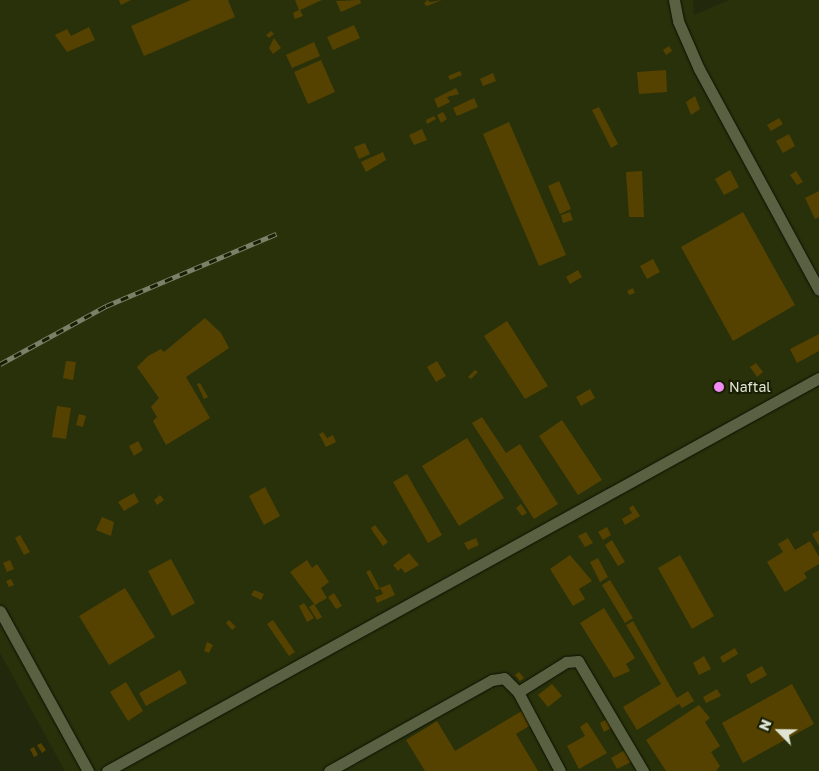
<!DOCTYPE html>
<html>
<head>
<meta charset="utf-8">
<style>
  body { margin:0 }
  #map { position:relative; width:819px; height:771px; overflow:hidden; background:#22280b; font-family:"Golos Text",sans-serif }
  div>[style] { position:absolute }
  .built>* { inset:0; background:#29310b }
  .building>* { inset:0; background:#564200 }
  .roads { filter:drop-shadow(0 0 1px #0c1000) drop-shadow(0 0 1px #0c1000) }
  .minor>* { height:11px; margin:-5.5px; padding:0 5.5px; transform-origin:5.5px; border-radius:5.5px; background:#596142 }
  .rail>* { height:4.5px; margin-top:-2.25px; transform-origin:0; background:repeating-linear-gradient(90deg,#191e02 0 8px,#7b8068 0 16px); box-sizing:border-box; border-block:1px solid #7b8068 }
  .dots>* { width:14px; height:14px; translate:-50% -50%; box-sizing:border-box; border:2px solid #191e02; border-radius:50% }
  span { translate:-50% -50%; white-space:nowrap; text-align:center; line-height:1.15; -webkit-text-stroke:4px #191e02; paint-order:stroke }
  .poi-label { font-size:14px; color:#dfe4d2 }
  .left { translate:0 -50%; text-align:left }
  .north { position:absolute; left:754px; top:706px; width:50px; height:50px; -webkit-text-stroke:4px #191e02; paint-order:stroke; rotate:293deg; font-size:14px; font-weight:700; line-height:20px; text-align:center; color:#dfe4d2 }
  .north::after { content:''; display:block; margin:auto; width:18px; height:22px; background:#dfe4d2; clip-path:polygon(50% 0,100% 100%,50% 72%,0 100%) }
</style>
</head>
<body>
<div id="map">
  <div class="built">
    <div style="clip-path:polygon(0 0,693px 0,694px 15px,729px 0,819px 0,819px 771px,65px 771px,0 653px)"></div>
  </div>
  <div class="building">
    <div style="clip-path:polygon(119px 0,131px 0,121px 5px)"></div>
    <div style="clip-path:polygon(191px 0,228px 0,235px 17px,144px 56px,131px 26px)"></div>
    <div style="clip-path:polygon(295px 0,322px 0,300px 10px,303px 16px,295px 19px,293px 13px,299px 10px)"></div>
    <div style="clip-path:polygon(360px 0,361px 3px,341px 12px,336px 1px)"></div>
    <div style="clip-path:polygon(427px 0,430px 2px,442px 0,427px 6px,424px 4px)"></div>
    <div style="clip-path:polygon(354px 25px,360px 38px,333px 50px,327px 37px)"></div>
    <div style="clip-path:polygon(89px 27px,95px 40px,67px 52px,55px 35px,67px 29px,71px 36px)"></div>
    <div style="clip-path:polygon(271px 31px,274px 34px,269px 38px,266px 35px)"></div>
    <div style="clip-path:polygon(274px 38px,281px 48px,273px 54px,269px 48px)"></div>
    <div style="clip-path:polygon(314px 42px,320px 56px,292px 68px,286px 55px)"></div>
    <div style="clip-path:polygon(669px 46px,672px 51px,666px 55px,663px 50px)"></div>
    <div style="clip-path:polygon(321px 60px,335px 92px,308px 104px,294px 72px)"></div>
    <div style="clip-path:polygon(666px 70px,667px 92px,639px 94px,637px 72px)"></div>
    <div style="clip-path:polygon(460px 71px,462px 75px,450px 80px,448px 76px)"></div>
    <div style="clip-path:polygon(493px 73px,496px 81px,483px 86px,480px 79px)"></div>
    <div style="clip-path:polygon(456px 88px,459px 94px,447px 97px,450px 102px,438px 108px,434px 99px)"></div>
    <div style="clip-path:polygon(695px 96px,700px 109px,691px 115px,686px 102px)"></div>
    <div style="clip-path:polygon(474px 98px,478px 107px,457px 116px,453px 108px)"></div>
    <div style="clip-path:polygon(599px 107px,618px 144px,611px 148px,592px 110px)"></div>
    <div style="clip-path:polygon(443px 112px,447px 119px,441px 123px,437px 115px)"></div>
    <div style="clip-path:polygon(434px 116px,436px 119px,427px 124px,426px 120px)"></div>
    <div style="clip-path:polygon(779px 118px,783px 124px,771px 131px,767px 125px)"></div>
    <div style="clip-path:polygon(509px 122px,566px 255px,539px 266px,483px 134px)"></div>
    <div style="clip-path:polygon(422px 129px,427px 140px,414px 145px,409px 135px)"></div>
    <div style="clip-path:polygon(789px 134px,795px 146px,783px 153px,776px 141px)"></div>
    <div style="clip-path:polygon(365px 143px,370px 154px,359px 159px,354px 147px)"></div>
    <div style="clip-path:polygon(383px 152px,386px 160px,366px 172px,361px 162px)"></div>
    <div style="clip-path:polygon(730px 170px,739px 187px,724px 195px,715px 179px)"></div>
    <div style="clip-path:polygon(642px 171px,644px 217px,629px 217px,626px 172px)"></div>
    <div style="clip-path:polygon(796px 171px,803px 182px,797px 185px,790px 175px)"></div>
    <div style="clip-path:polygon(559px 181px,571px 209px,560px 214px,548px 186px)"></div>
    <div style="clip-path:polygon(819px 191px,819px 217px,815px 219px,805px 198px)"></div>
    <div style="clip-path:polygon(570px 212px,573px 220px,563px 223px,561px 215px)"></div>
    <div style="clip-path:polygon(743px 212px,795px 305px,733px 341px,681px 247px)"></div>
    <div style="clip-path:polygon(653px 259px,660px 272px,647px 279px,640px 266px)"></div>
    <div style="clip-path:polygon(578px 270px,582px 277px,570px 284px,566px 277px)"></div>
    <div style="clip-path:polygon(633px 288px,635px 293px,629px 295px,627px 291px)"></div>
    <div style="clip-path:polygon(205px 318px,221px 333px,229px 348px,186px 377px,210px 418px,166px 445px,153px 421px,157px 417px,151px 407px,159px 398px,137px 367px,148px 356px,161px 349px,164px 352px)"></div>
    <div style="clip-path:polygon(507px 321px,548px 386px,525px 399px,484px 336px)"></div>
    <div style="clip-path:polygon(819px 334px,819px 351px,797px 363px,790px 349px)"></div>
    <div style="clip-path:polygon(66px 361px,76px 362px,73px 380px,63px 378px)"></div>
    <div style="clip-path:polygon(437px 361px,446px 376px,436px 382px,427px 367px)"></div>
    <div style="clip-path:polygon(756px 363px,763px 372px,757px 377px,750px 367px)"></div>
    <div style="clip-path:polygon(475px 370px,478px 372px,471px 379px,468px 377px)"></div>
    <div style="clip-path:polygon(200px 383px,208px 397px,204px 399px,197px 384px)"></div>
    <div style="clip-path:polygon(590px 389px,595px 398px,581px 406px,576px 397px)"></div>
    <div style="clip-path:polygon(57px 406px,71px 408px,66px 439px,52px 437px)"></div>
    <div style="clip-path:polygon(79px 414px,86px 416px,83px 427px,76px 425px)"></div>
    <div style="clip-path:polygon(482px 417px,506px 453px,520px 444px,558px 504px,534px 519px,472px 423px)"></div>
    <div style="clip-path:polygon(562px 420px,602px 480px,578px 495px,539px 436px)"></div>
    <div style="clip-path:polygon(323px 432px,327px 438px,333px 435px,336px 442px,326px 447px,319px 434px)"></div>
    <div style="clip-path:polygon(467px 438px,504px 498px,459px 526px,422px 466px)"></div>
    <div style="clip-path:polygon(138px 441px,143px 450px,134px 456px,129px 446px)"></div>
    <div style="clip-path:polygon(407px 474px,442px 535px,428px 543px,393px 482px)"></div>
    <div style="clip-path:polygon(265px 487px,280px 516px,264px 525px,249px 496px)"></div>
    <div style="clip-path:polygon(134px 493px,139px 502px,124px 511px,118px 502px)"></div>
    <div style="clip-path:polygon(160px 495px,164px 500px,157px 505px,154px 500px)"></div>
    <div style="clip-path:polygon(521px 504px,527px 513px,522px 516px,516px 508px)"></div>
    <div style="clip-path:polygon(633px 505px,640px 516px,625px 525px,622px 519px,632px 513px,629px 508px)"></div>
    <div style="clip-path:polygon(102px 517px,114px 522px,111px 536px,96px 530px)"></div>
    <div style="clip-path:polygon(375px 525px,388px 542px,383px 546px,373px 532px,371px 528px)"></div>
    <div style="clip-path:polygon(607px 527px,611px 535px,603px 540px,598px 532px)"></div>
    <div style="clip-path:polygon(819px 530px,819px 546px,812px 534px)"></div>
    <div style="clip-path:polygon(586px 532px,593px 543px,585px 547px,578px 536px)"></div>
    <div style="clip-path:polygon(20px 535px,30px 552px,24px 555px,15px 538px)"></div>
    <div style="clip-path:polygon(476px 538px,479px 545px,468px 550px,464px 543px)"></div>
    <div style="clip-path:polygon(788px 538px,795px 550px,810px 541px,819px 557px,819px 564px,804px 573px,807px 578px,785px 592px,767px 562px,783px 552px,778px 544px)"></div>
    <div style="clip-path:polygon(612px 540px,625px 562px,618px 566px,605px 545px)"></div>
    <div style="clip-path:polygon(409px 553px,419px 565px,405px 573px,401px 568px,398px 571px,393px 565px)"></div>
    <div style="clip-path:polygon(570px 555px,592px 581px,579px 589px,585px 599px,573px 606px,550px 569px)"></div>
    <div style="clip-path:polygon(680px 555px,714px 616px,692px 629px,658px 568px)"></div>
    <div style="clip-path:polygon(598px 558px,608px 577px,600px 582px,590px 562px)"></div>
    <div style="clip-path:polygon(171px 559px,195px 603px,172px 616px,148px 571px)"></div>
    <div style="clip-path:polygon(10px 560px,14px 569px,7px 572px,3px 563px)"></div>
    <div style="clip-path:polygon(307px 560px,312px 568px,317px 564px,329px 582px,321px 588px,327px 598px,315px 605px,290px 572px)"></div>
    <div style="clip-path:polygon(370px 570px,380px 589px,376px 590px,366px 572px)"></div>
    <div style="clip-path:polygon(11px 579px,14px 585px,9px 587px,6px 581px)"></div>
    <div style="clip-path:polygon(610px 580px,633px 618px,625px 623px,602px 585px)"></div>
    <div style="clip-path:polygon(390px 584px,395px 595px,377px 603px,375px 597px,383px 594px,380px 588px)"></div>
    <div style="clip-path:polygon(125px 588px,155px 637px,109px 665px,79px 616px)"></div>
    <div style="clip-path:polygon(254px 590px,264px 594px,261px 600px,251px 595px)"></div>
    <div style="clip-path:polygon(334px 593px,342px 606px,336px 609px,328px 597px)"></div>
    <div style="clip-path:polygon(304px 603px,314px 618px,307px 622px,299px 606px)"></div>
    <div style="clip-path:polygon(314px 604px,322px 617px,317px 620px,309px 607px)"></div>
    <div style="clip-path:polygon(604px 608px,635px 658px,626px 664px,630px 671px,614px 678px,580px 623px)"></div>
    <div style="clip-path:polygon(229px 620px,236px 627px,232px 630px,226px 623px)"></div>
    <div style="clip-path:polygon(273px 620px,295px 652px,289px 656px,267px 624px)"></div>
    <div style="clip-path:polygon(633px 621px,677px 698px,688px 691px,694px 701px,682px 708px,679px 704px,637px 730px,623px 707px,661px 684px,626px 625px)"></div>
    <div style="clip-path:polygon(207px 642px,213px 645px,209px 653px,204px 651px)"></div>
    <div style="clip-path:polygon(735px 648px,738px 654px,723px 663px,720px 657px)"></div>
    <div style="clip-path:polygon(704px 656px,711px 669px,699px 675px,693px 663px)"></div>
    <div style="clip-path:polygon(762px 666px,767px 675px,751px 684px,746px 675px)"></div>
    <div style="clip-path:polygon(180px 670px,187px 683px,146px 706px,139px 693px)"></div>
    <div style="clip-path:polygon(519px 672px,524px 678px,520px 681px,515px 675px)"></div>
    <div style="clip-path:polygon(126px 682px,143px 711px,128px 721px,110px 692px)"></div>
    <div style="clip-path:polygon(552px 684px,562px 696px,548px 707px,538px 695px)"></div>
    <div style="clip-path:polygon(792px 684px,814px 724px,743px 763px,722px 723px)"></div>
    <div style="clip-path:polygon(717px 689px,721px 696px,706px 703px,703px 697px)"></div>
    <div style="clip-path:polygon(699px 705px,710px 718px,705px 722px,720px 746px,711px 752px,720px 766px,716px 771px,666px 771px,646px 740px)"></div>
    <div style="clip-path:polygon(525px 709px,534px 723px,516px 734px,538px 771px,425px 771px,406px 740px,437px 721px,455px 751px)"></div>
    <div style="clip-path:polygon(607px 719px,611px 728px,604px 732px,600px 723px)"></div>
    <div style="clip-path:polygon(587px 722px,607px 753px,579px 769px,567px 746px,585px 736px,580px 727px)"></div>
    <div style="clip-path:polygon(41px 743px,46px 750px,42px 753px,37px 745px)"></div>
    <div style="clip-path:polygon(34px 747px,38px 755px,34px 757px,30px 749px)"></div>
    <div style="clip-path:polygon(625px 750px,631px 762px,617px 769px,611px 758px)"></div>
  </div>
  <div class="roads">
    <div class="minor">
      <div style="left:674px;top:0;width:21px;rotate:79deg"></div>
      <div style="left:678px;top:21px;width:52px;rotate:66.4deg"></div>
      <div style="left:699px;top:69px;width:251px;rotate:61.5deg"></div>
      <div style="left:0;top:611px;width:183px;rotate:61.2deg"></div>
      <div style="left:518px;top:692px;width:57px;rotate:-32deg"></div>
      <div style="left:566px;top:662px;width:12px;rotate:-5deg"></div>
      <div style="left:578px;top:661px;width:128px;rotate:59.4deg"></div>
      <div style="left:107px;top:771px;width:813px;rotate:-28.9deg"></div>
      <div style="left:329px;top:771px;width:187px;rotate:-29.2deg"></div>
      <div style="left:492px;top:680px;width:12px;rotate:-9deg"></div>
      <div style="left:504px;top:678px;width:20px;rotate:45deg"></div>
      <div style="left:518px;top:692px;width:89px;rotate:62deg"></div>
    </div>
  </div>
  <div class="rail">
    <div style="left:0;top:364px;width:121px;rotate:-28.7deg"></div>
    <div style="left:106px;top:306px;width:185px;rotate:-23deg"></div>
  </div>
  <div class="dots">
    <div style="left:719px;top:387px;background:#f18bf5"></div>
  </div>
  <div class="poi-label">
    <span class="left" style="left:729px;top:387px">Naftal</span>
  </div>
  <div class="north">N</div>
</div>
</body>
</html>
